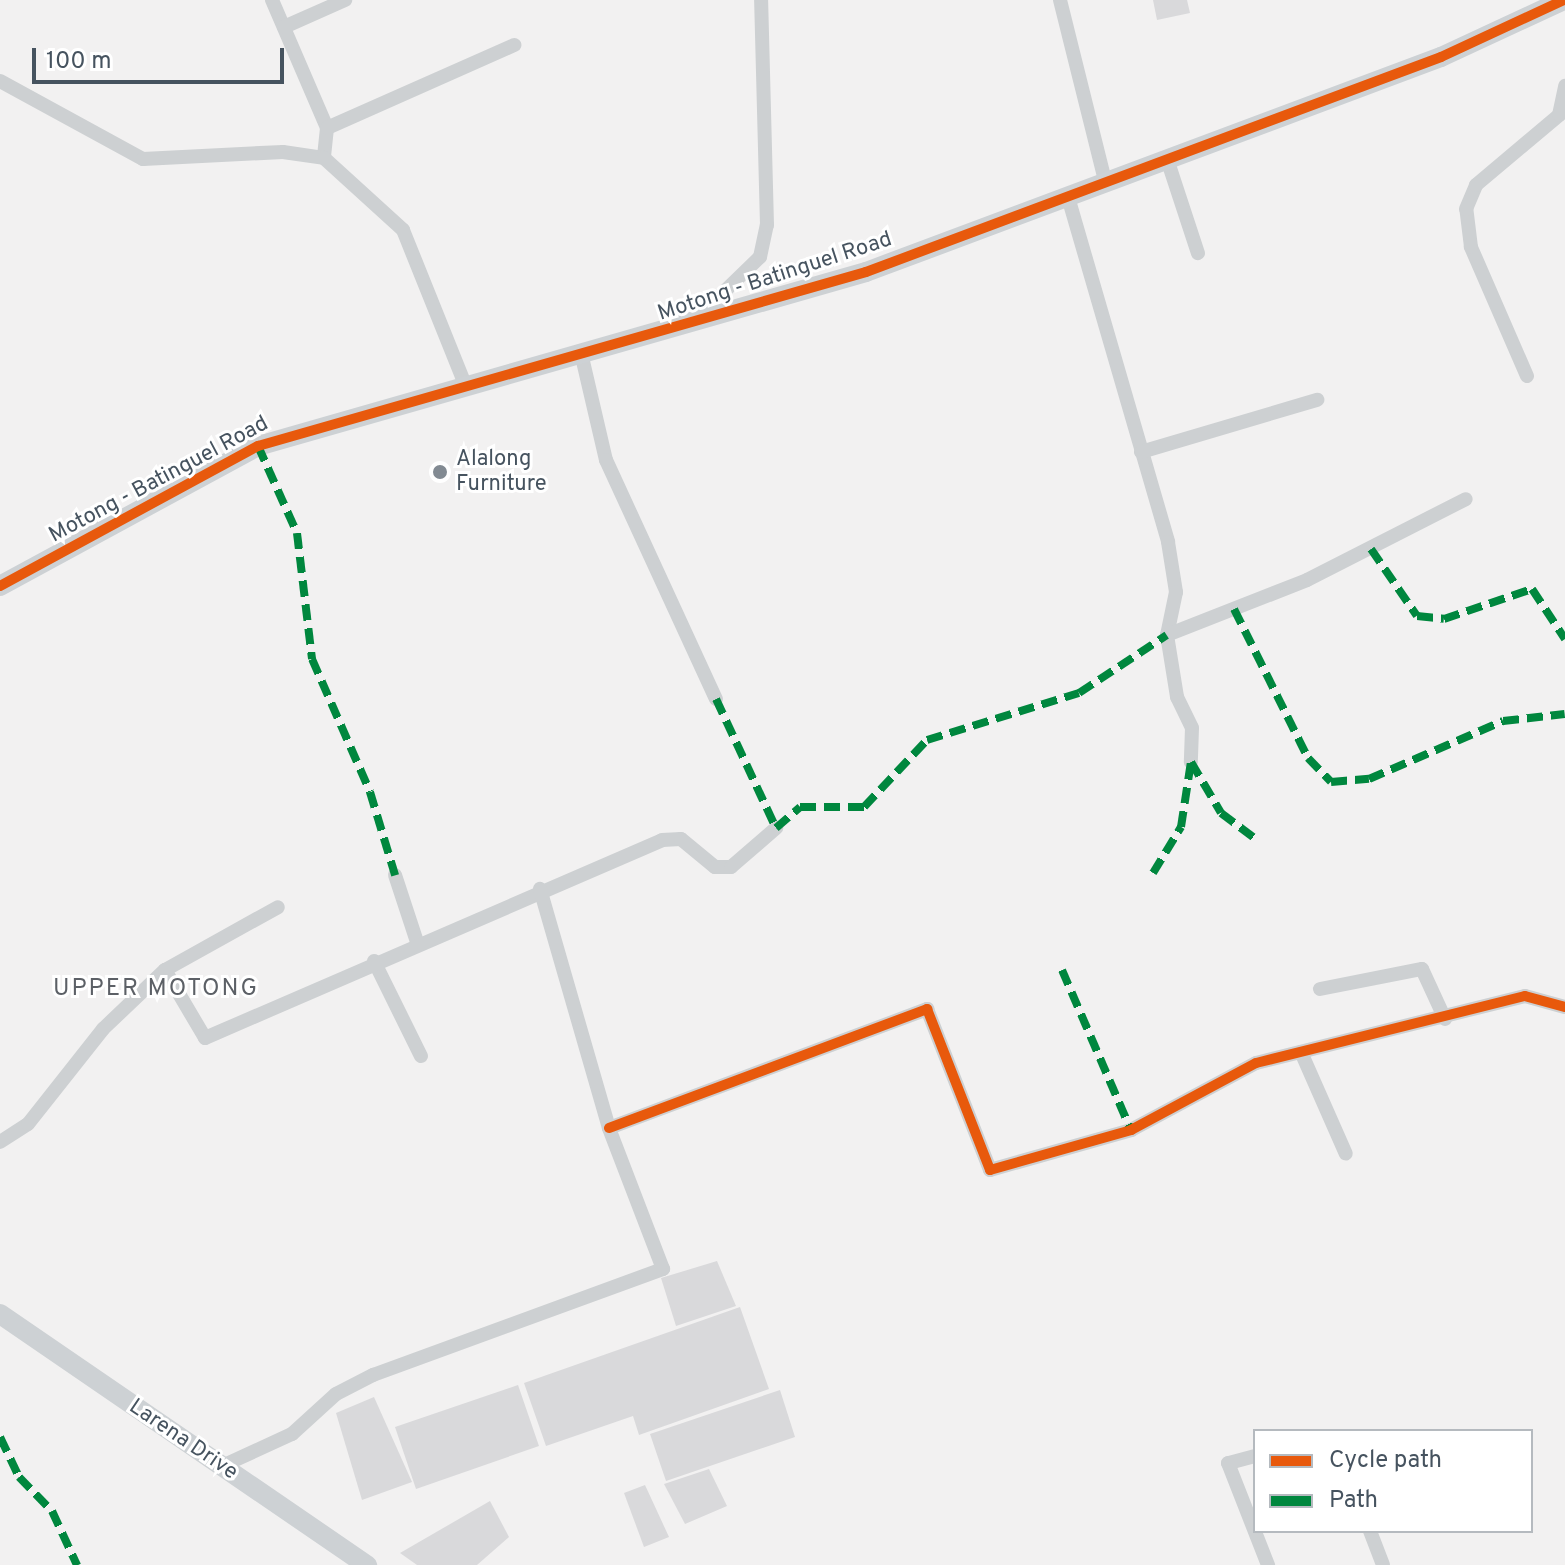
<!DOCTYPE html>
<html>
<head>
<meta charset="utf-8">
<style>
  body { margin:0 }
  #map { position:relative; width:1565px; height:1565px; overflow:hidden; background:#f2f1f1; font-family:Overpass,sans-serif }
  div>[style] { position:absolute }
  .building>* { inset:0; background:#d9d9db }
  .street>* { height:14px; margin:-7px; padding:0 7px; transform-origin:7px; border-radius:7px; background:#cdd0d2 }
  .secondary>* { height:20px; margin:-10px; padding:0 10px; transform-origin:10px; border-radius:10px; background:#cdd1d4 }
  .quiet>* { height:8px; margin-top:-4px; transform-origin:0; background:repeating-linear-gradient(90deg,#00873e 0 16px,transparent 0 24px) }
  .cycleway>* { height:10px; margin:-5px; padding:0 5px; transform-origin:5px; border-radius:5px; background:#e8590c }
  .dots>* { width:22px; height:22px; translate:-50% -50%; box-sizing:border-box; border:4px solid #fff; border-radius:50% }
  span { translate:-50% -50%; white-space:nowrap; text-align:center; line-height:1.15; -webkit-text-stroke:6px #fff; paint-order:stroke }
  .street-label { font-size:22px; color:#46535f }
  .poi-label { font-size:22px; color:#46535f }
  .left { translate:0 -50%; text-align:left }
  .neighbourhood-label { font-size:24px; color:#5c6066; letter-spacing:2px }
  .legend { position:absolute; left:1253px; top:1429px; width:280px; height:104px; box-sizing:border-box; background:#fff; border:2px solid #b5babf; margin:0; padding:10px 14px; list-style:none; font-size:24px; color:#46535f }
  .legend li { display:flex; align-items:center; gap:16px; height:40px }
  .legend b { width:40px; border:2px solid #b5babf }
  .scale { position:absolute; left:32px; top:48px; width:252px; height:36px; box-sizing:border-box; border:4px solid #46535f; border-top:0; padding-left:10px; font-size:24px; line-height:28px; white-space:nowrap; color:#46535f; -webkit-text-stroke:6px #fff; paint-order:stroke }
</style>
</head>
<body>
<div id="map">
  <div class="building">
    <div style="clip-path:polygon(1153px 0,1187px 0,1190px 13px,1157px 20px)"></div>
    <div style="clip-path:polygon(717px 1261px,736px 1306px,676px 1326px,661px 1278px)"></div>
    <div style="clip-path:polygon(740px 1307px,769px 1389px,639px 1435px,633px 1416px,546px 1446px,524px 1383px)"></div>
    <div style="clip-path:polygon(518px 1385px,539px 1446px,416px 1489px,395px 1427px)"></div>
    <div style="clip-path:polygon(780px 1390px,795px 1437px,666px 1481px,650px 1434px)"></div>
    <div style="clip-path:polygon(374px 1397px,412px 1482px,362px 1500px,336px 1413px)"></div>
    <div style="clip-path:polygon(709px 1469px,727px 1506px,685px 1524px,664px 1484px)"></div>
    <div style="clip-path:polygon(645px 1485px,669px 1537px,644px 1547px,624px 1493px)"></div>
    <div style="clip-path:polygon(490px 1501px,509px 1537px,477px 1565px,417px 1565px,400px 1553px)"></div>
  </div>
  <div class="street">
    <div style="left:272px;top:0;width:139px;rotate:66.7deg"></div>
    <div style="left:327px;top:128px;width:30px;rotate:96deg"></div>
    <div style="left:1060px;top:0;width:190px;rotate:76deg"></div>
    <div style="left:284px;top:27px;width:67px;rotate:-23.9deg"></div>
    <div style="left:0;top:81px;width:163px;rotate:28.6deg"></div>
    <div style="left:143px;top:159px;width:140px;rotate:-2.9deg"></div>
    <div style="left:283px;top:152px;width:41px;rotate:8.3deg"></div>
    <div style="left:324px;top:158px;width:107px;rotate:42.3deg"></div>
    <div style="left:403px;top:230px;width:166px;rotate:68.1deg"></div>
    <div style="left:327px;top:128px;width:205px;rotate:-23.9deg"></div>
    <div style="left:1168px;top:162px;width:96px;rotate:71.8deg"></div>
    <div style="left:1068px;top:197px;width:359px;rotate:73.8deg"></div>
    <div style="left:1168px;top:542px;width:51px;rotate:80.9deg"></div>
    <div style="left:1176px;top:592px;width:44px;rotate:101.8deg"></div>
    <div style="left:1167px;top:635px;width:63px;rotate:80.8deg"></div>
    <div style="left:1177px;top:697px;width:34px;rotate:64deg"></div>
    <div style="left:1192px;top:728px;width:34px;rotate:92deg"></div>
    <div style="left:696px;top:319px;width:89px;rotate:-44.1deg"></div>
    <div style="left:760px;top:257px;width:33px;rotate:-78deg"></div>
    <div style="left:767px;top:225px;width:225px;rotate:-91.5deg"></div>
    <div style="left:582px;top:357px;width:106px;rotate:76.9deg"></div>
    <div style="left:606px;top:460px;width:263px;rotate:65.3deg"></div>
    <div style="left:1527px;top:376px;width:141px;rotate:-113.5deg"></div>
    <div style="left:1471px;top:247px;width:38px;rotate:-97deg"></div>
    <div style="left:1466px;top:209px;width:26px;rotate:-67deg"></div>
    <div style="left:1476px;top:185px;width:109px;rotate:-40.1deg"></div>
    <div style="left:1559px;top:115px;width:30px;rotate:-78deg"></div>
    <div style="left:1141px;top:452px;width:184px;rotate:-16.5deg"></div>
    <div style="left:1167px;top:635px;width:150px;rotate:-21.4deg"></div>
    <div style="left:1307px;top:580px;width:178px;rotate:-27deg"></div>
    <div style="left:395px;top:875px;width:71px;rotate:71.8deg"></div>
    <div style="left:374px;top:961px;width:106px;rotate:63.7deg"></div>
    <div style="left:165px;top:970px;width:79px;rotate:59.5deg"></div>
    <div style="left:205px;top:1038px;width:498px;rotate:-23.4deg"></div>
    <div style="left:662px;top:840px;width:19px;rotate:-3deg"></div>
    <div style="left:681px;top:839px;width:44px;rotate:39.5deg"></div>
    <div style="left:715px;top:867px;width:16px"></div>
    <div style="left:731px;top:867px;width:60px;rotate:-40.9deg"></div>
    <div style="left:1320px;top:989px;width:104px;rotate:-11.1deg"></div>
    <div style="left:1422px;top:969px;width:55px;rotate:65.3deg"></div>
    <div style="left:1301px;top:1052px;width:111px;rotate:66.2deg"></div>
    <div style="left:609px;top:1128px;width:340px;rotate:-20.5deg"></div>
    <div style="left:927px;top:1009px;width:173px;rotate:68.6deg"></div>
    <div style="left:990px;top:1170px;width:147px;rotate:-15.8deg"></div>
    <div style="left:1131px;top:1130px;width:142px;rotate:-28.2deg"></div>
    <div style="left:1256px;top:1063px;width:277px;rotate:-14deg"></div>
    <div style="left:1525px;top:996px;width:41px;rotate:15.4deg"></div>
    <div style="left:0;top:1142px;width:33px;rotate:-33deg"></div>
    <div style="left:28px;top:1124px;width:121px;rotate:-51.7deg"></div>
    <div style="left:103px;top:1029px;width:86px;rotate:-43.6deg"></div>
    <div style="left:165px;top:970px;width:129px;rotate:-29.1deg"></div>
    <div style="left:1255px;top:1456px;width:28px;rotate:165deg"></div>
    <div style="left:1228px;top:1463px;width:110px;rotate:68.6deg"></div>
    <div style="left:222px;top:1466px;width:77px;rotate:-24.6deg"></div>
    <div style="left:292px;top:1434px;width:59px;rotate:-42.3deg"></div>
    <div style="left:336px;top:1394px;width:42px;rotate:-27.2deg"></div>
    <div style="left:373px;top:1375px;width:309px;rotate:-20.1deg"></div>
    <div style="left:663px;top:1269px;width:151px;rotate:-111deg"></div>
    <div style="left:609px;top:1128px;width:249px;rotate:-106.1deg"></div>
    <div style="left:1370px;top:1531px;width:36px;rotate:69deg"></div>
  </div>
  <div class="secondary">
    <div style="left:0;top:586px;width:294px;rotate:-28.5deg"></div>
    <div style="left:258px;top:446px;width:632px;rotate:-15.97deg"></div>
    <div style="left:866px;top:272px;width:614px;rotate:-20.5deg"></div>
    <div style="left:1441px;top:57px;width:136px;rotate:-24.9deg"></div>
    <div style="left:0;top:1314px;width:445px;rotate:34.4deg"></div>
  </div>
  <div class="quiet">
    <div style="left:258px;top:446px;width:95px;rotate:65.9deg"></div>
    <div style="left:297px;top:533px;width:127px;rotate:83.2deg"></div>
    <div style="left:312px;top:659px;width:145px;rotate:66.4deg"></div>
    <div style="left:370px;top:792px;width:87px;rotate:73.2deg"></div>
    <div style="left:1371px;top:549px;width:81px;rotate:55.5deg"></div>
    <div style="left:1417px;top:616px;width:27px;rotate:6deg"></div>
    <div style="left:1444px;top:619px;width:93px;rotate:-18.8deg"></div>
    <div style="left:1532px;top:589px;width:60px;rotate:56.6deg"></div>
    <div style="left:1234px;top:609px;width:166px;rotate:63.6deg"></div>
    <div style="left:1308px;top:758px;width:33px;rotate:46deg"></div>
    <div style="left:1331px;top:782px;width:38px;rotate:-5deg"></div>
    <div style="left:1369px;top:779px;width:146px;rotate:-23.4deg"></div>
    <div style="left:1503px;top:721px;width:62px;rotate:-6.4deg"></div>
    <div style="left:716px;top:699px;width:142px;rotate:65.1deg"></div>
    <div style="left:1191px;top:762px;width:59px;rotate:59.5deg"></div>
    <div style="left:1221px;top:813px;width:45px;rotate:36.9deg"></div>
    <div style="left:776px;top:828px;width:32px;rotate:-41deg"></div>
    <div style="left:800px;top:807px;width:64px"></div>
    <div style="left:864px;top:807px;width:92px;rotate:-46.8deg"></div>
    <div style="left:927px;top:740px;width:159px;rotate:-17.2deg"></div>
    <div style="left:1079px;top:693px;width:105px;rotate:-33.4deg"></div>
    <div style="left:1153px;top:873px;width:54px;rotate:-58.7deg"></div>
    <div style="left:1181px;top:827px;width:66px;rotate:-81.3deg"></div>
    <div style="left:1062px;top:970px;width:174px;rotate:66.7deg"></div>
    <div style="left:0;top:1437px;width:44px;rotate:64.6deg"></div>
    <div style="left:19px;top:1477px;width:47px;rotate:45.9deg"></div>
    <div style="left:52px;top:1511px;width:60px;rotate:65.2deg"></div>
  </div>
  <div class="cycleway">
    <div style="left:0;top:586px;width:294px;rotate:-28.5deg"></div>
    <div style="left:258px;top:446px;width:632px;rotate:-15.97deg"></div>
    <div style="left:866px;top:272px;width:614px;rotate:-20.5deg"></div>
    <div style="left:1441px;top:57px;width:136px;rotate:-24.9deg"></div>
    <div style="left:609px;top:1128px;width:340px;rotate:-20.5deg"></div>
    <div style="left:927px;top:1009px;width:173px;rotate:68.6deg"></div>
    <div style="left:990px;top:1170px;width:147px;rotate:-15.8deg"></div>
    <div style="left:1131px;top:1130px;width:142px;rotate:-28.2deg"></div>
    <div style="left:1256px;top:1063px;width:277px;rotate:-14deg"></div>
    <div style="left:1525px;top:996px;width:41px;rotate:15.4deg"></div>
  </div>
  <div class="dots">
    <div style="left:440px;top:472px;background:#828a92"></div>
  </div>
  <div class="street-label">
    <span style="left:775px;top:277px;rotate:-18deg">Motong - Batinguel Road</span>
    <span style="left:159px;top:480px;rotate:-28deg">Motong - Batinguel Road</span>
    <span style="left:183px;top:1440px;rotate:34deg">Larena Drive</span>
  </div>
  <div class="poi-label">
    <span class="left" style="left:456px;top:472px">Alalong<br>Furniture</span>
  </div>
  <div class="neighbourhood-label">
    <span style="left:156px;top:990px">UPPER MOTONG</span>
  </div>
  <ul class="legend">
  <li><b style="height:10px;background:#e8590c"></b>Cycle path</li>
  <li><b style="height:10px;background:#00873e"></b>Path</li>
  </ul>
  <div class="scale">100 m</div>
</div>
</body>
</html>
